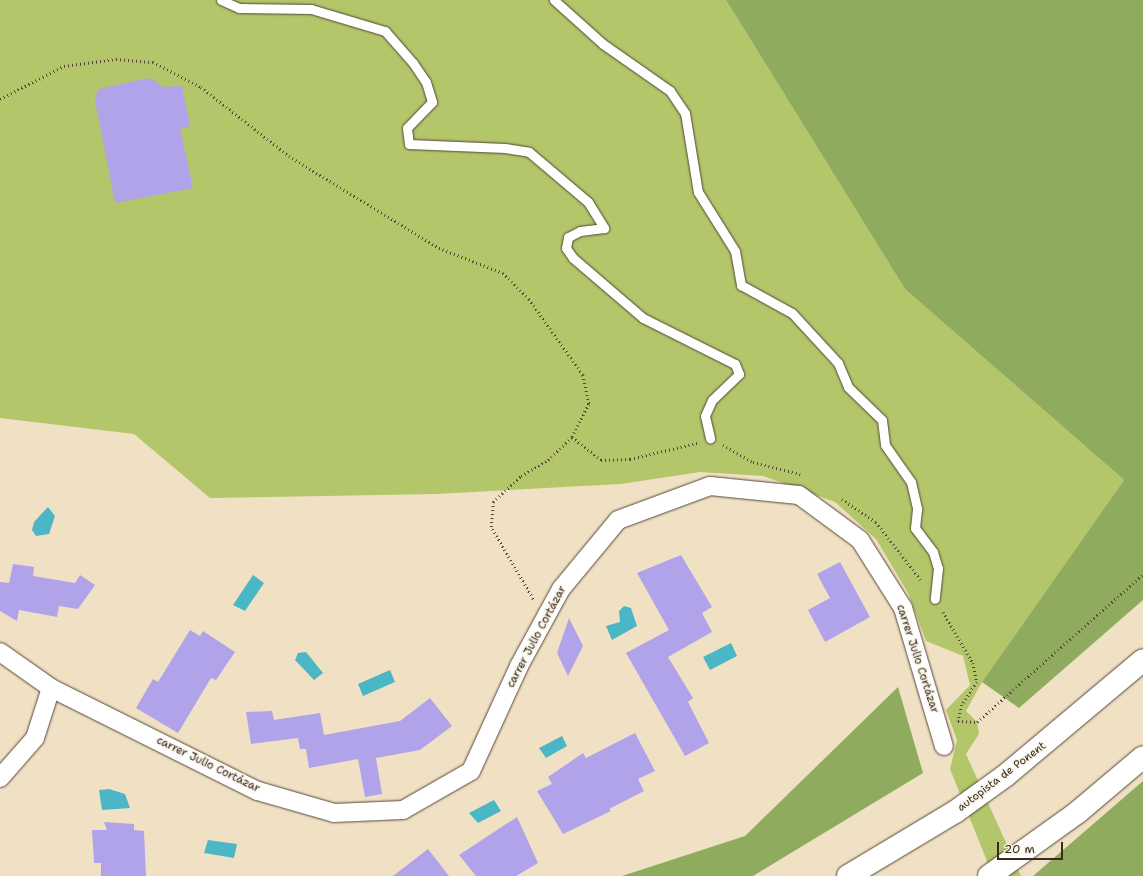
<!DOCTYPE html>
<html>
<head>
<meta charset="utf-8">
<style>
  body { margin:0 }
  #map { position:relative; width:1143px; height:876px; overflow:hidden; background:#f0e1c4; font-family:"Shantell Sans",sans-serif }
  div>[style] { position:absolute }
  .green>* { inset:0; background:#b3c66a }
  .forest>* { inset:0; background:#8eab5e }
  .water>* { inset:0; background:#4ab6c6 }
  .building>* { inset:0; background:#b0a3e9 }
  .path>* { height:2.5px; margin-top:-1.25px; transform-origin:0; background:repeating-linear-gradient(90deg,#564537 0 1px,transparent 0 4px) }
  .roads { filter:drop-shadow(0 0 1px #564537) drop-shadow(0 0 1px #564537) }
  .lane>* { height:9px; margin:-4.5px; padding:0 4.5px; transform-origin:4.5px; border-radius:4.5px; background:#fff }
  .street>* { height:18px; margin:-9px; padding:0 9px; transform-origin:9px; border-radius:9px; background:#fff }
  .highway>* { height:22px; margin:-11px; padding:0 11px; transform-origin:11px; border-radius:11px; background:#fff }
  span { translate:-50% -50%; white-space:nowrap; text-align:center; line-height:1.15; -webkit-text-stroke:3px #f7f3e8; paint-order:stroke }
  .street-label { font-size:11px; color:#3b2a1e }
  .scale { position:absolute; left:997px; top:842px; width:66px; height:18px; box-sizing:border-box; border:2px solid #3b2a1e; border-top:0; padding-left:5px; font-size:12px; line-height:14px; white-space:nowrap; color:#3b2a1e; -webkit-text-stroke:3px #f7f3e8; paint-order:stroke }
</style>
</head>
<body>
<div id="map">
  <div class="green">
    <div style="clip-path:polygon(0 0,726px 0,905px 289px,1124px 480px,982px 682px,966px 711px,977px 722px,979px 734px,966px 754px,1021px 876px,993px 876px,950px 769px,957px 740px,946px 710px,970px 685px,963px 656px,926px 641px,908px 593px,876px 539px,835px 502px,763px 476px,700px 472px,621px 484px,436px 494px,210px 498px,134px 434px,0 418px)"></div>
  </div>
  <div class="forest">
    <div style="clip-path:polygon(726px 0,1143px 0,1143px 600px,1019px 708px,982px 682px,1124px 480px,905px 289px)"></div>
    <div style="clip-path:polygon(898px 687px,923px 773px,753px 876px,622px 876px,745px 836px)"></div>
    <div style="clip-path:polygon(1143px 781px,1143px 876px,1033px 876px)"></div>
  </div>
  <div class="water">
    <div style="clip-path:polygon(48px 507px,55px 516px,49px 534px,36px 536px,32px 530px,34px 522px)"></div>
    <div style="clip-path:polygon(253px 575px,264px 583px,245px 611px,233px 605px)"></div>
    <div style="clip-path:polygon(624px 606px,631px 608px,637px 626px,612px 640px,606px 626px,620px 622px,619px 611px)"></div>
    <div style="clip-path:polygon(731px 643px,737px 656px,710px 670px,703px 657px)"></div>
    <div style="clip-path:polygon(306px 652px,323px 673px,314px 680px,295px 660px,298px 653px)"></div>
    <div style="clip-path:polygon(390px 670px,395px 682px,363px 696px,358px 684px)"></div>
    <div style="clip-path:polygon(562px 736px,567px 746px,546px 758px,539px 748px)"></div>
    <div style="clip-path:polygon(109px 789px,125px 794px,130px 808px,102px 810px,99px 790px)"></div>
    <div style="clip-path:polygon(494px 800px,501px 811px,478px 823px,469px 813px)"></div>
    <div style="clip-path:polygon(208px 840px,237px 844px,234px 858px,204px 853px)"></div>
  </div>
  <div class="building">
    <div style="clip-path:polygon(149px 78px,164px 87px,182px 86px,190px 126px,180px 129px,193px 188px,115px 203px,95px 100px,98px 89px)"></div>
    <div style="clip-path:polygon(681px 555px,712px 607px,702px 613px,712px 632px,668px 657px,693px 698px,688px 702px,709px 743px,685px 756px,626px 653px,669px 630px,637px 573px)"></div>
    <div style="clip-path:polygon(840px 562px,870px 617px,825px 642px,808px 610px,830px 598px,817px 574px)"></div>
    <div style="clip-path:polygon(13px 564px,34px 567px,33px 576px,75px 583px,80px 575px,95px 585px,78px 609px,59px 606px,57px 617px,19px 610px,17px 621px,0 611px,0 582px,9px 583px)"></div>
    <div style="clip-path:polygon(569px 618px,583px 646px,568px 676px,557px 653px)"></div>
    <div style="clip-path:polygon(190px 630px,200px 636px,203px 631px,235px 652px,216px 680px,211px 678px,178px 733px,136px 708px,153px 679px,158px 682px)"></div>
    <div style="clip-path:polygon(430px 698px,452px 726px,420px 750px,376px 758px,382px 794px,365px 797px,358px 759px,309px 768px,306px 749px,300px 749px,298px 738px,251px 744px,246px 712px,272px 711px,274px 720px,320px 713px,324px 735px,400px 721px)"></div>
    <div style="clip-path:polygon(635px 733px,655px 771px,638px 779px,644px 791px,609px 809px,611px 811px,563px 834px,537px 791px,552px 784px,548px 777px,583px 753px,586px 758px)"></div>
    <div style="clip-path:polygon(517px 817px,538px 863px,516px 876px,476px 876px,459px 855px)"></div>
    <div style="clip-path:polygon(104px 822px,134px 824px,134px 830px,144px 831px,146px 876px,101px 876px,101px 863px,94px 863px,92px 830px,107px 830px)"></div>
    <div style="clip-path:polygon(428px 849px,449px 876px,393px 876px)"></div>
  </div>
  <div class="path">
    <div style="left:0;top:99px;width:72px;rotate:-27.3deg"></div>
    <div style="left:64px;top:66px;width:52px;rotate:-7.7deg"></div>
    <div style="left:116px;top:59px;width:37px;rotate:5deg"></div>
    <div style="left:153px;top:62px;width:54px;rotate:27.5deg"></div>
    <div style="left:201px;top:87px;width:112px;rotate:38.1deg"></div>
    <div style="left:289px;top:156px;width:176px;rotate:31.5deg"></div>
    <div style="left:439px;top:248px;width:69px;rotate:21.3deg"></div>
    <div style="left:503px;top:273px;width:37px;rotate:45deg"></div>
    <div style="left:529px;top:299px;width:93px;rotate:54.6deg"></div>
    <div style="left:583px;top:375px;width:30px;rotate:78deg"></div>
    <div style="left:589px;top:404px;width:37px;rotate:117deg"></div>
    <div style="left:572px;top:437px;width:37px;rotate:38deg"></div>
    <div style="left:601px;top:460px;width:29px;rotate:-2deg"></div>
    <div style="left:630px;top:459px;width:69px;rotate:-13.4deg"></div>
    <div style="left:723px;top:445px;width:34px;rotate:30deg"></div>
    <div style="left:753px;top:462px;width:49px;rotate:14.3deg"></div>
    <div style="left:842px;top:499px;width:41px;rotate:34.1deg"></div>
    <div style="left:876px;top:522px;width:73px;rotate:52.2deg"></div>
    <div style="left:533px;top:599px;width:83px;rotate:-120.3deg"></div>
    <div style="left:491px;top:527px;width:25px;rotate:-85deg"></div>
    <div style="left:493px;top:502px;width:38px;rotate:-43deg"></div>
    <div style="left:521px;top:476px;width:31px;rotate:-31deg"></div>
    <div style="left:548px;top:460px;width:33px;rotate:-44deg"></div>
    <div style="left:943px;top:612px;width:59px;rotate:59.5deg"></div>
    <div style="left:973px;top:663px;width:19px;rotate:78deg"></div>
    <div style="left:977px;top:682px;width:27px;rotate:123deg"></div>
    <div style="left:962px;top:705px;width:17px;rotate:103deg"></div>
    <div style="left:958px;top:721px;width:19px;rotate:3deg"></div>
    <div style="left:977px;top:722px;width:222px;rotate:-41.7deg"></div>
  </div>
  <div class="roads">
    <div class="lane">
      <div style="left:221px;top:0;width:20px;rotate:24deg"></div>
      <div style="left:239px;top:8px;width:72px;rotate:0.8deg"></div>
      <div style="left:311px;top:9px;width:77px;rotate:16.6deg"></div>
      <div style="left:385px;top:31px;width:43px;rotate:48.8deg"></div>
      <div style="left:413px;top:63px;width:23px;rotate:56deg"></div>
      <div style="left:426px;top:82px;width:21px;rotate:73deg"></div>
      <div style="left:432px;top:102px;width:36px;rotate:134deg"></div>
      <div style="left:407px;top:128px;width:16px;rotate:83deg"></div>
      <div style="left:409px;top:144px;width:96px;rotate:2.4deg"></div>
      <div style="left:505px;top:148px;width:24px;rotate:9deg"></div>
      <div style="left:529px;top:152px;width:77px;rotate:40.3deg"></div>
      <div style="left:588px;top:202px;width:31px;rotate:58deg"></div>
      <div style="left:604px;top:228px;width:24px;rotate:173deg"></div>
      <div style="left:580px;top:231px;width:13px;rotate:153deg"></div>
      <div style="left:568px;top:237px;width:11px;rotate:100deg"></div>
      <div style="left:566px;top:248px;width:12px;rotate:55deg"></div>
      <div style="left:573px;top:258px;width:92px;rotate:40.6deg"></div>
      <div style="left:643px;top:318px;width:103px;rotate:26.6deg"></div>
      <div style="left:735px;top:364px;width:11px;rotate:68deg"></div>
      <div style="left:739px;top:374px;width:37px;rotate:136deg"></div>
      <div style="left:712px;top:400px;width:17px;rotate:114deg"></div>
      <div style="left:705px;top:416px;width:23px;rotate:77deg"></div>
      <div style="left:554px;top:0;width:66px;rotate:41.9deg"></div>
      <div style="left:603px;top:44px;width:82px;rotate:35deg"></div>
      <div style="left:670px;top:91px;width:27px;rotate:56deg"></div>
      <div style="left:685px;top:113px;width:80px;rotate:80.7deg"></div>
      <div style="left:698px;top:192px;width:70px;rotate:57.9deg"></div>
      <div style="left:735px;top:251px;width:35px;rotate:80deg"></div>
      <div style="left:741px;top:285px;width:58px;rotate:28.8deg"></div>
      <div style="left:792px;top:313px;width:68px;rotate:47.4deg"></div>
      <div style="left:838px;top:363px;width:26px;rotate:67deg"></div>
      <div style="left:848px;top:387px;width:47px;rotate:44.1deg"></div>
      <div style="left:882px;top:420px;width:25px;rotate:83deg"></div>
      <div style="left:885px;top:445px;width:45px;rotate:54.9deg"></div>
      <div style="left:911px;top:482px;width:28px;rotate:77deg"></div>
      <div style="left:917px;top:509px;width:19px;rotate:96deg"></div>
      <div style="left:915px;top:528px;width:30px;rotate:53deg"></div>
      <div style="left:933px;top:552px;width:17px;rotate:73deg"></div>
      <div style="left:938px;top:568px;width:31px;rotate:96deg"></div>
    </div>
    <div class="street">
      <div style="left:0;top:652px;width:62px;rotate:35.2deg"></div>
      <div style="left:51px;top:688px;width:231px;rotate:26.5deg"></div>
      <div style="left:258px;top:791px;width:79px;rotate:16.1deg"></div>
      <div style="left:334px;top:813px;width:69px;rotate:-2.5deg"></div>
      <div style="left:403px;top:810px;width:78px;rotate:-29.8deg"></div>
      <div style="left:471px;top:771px;width:115px;rotate:-65.4deg"></div>
      <div style="left:519px;top:666px;width:88px;rotate:-61.4deg"></div>
      <div style="left:561px;top:589px;width:89px;rotate:-50.4deg"></div>
      <div style="left:618px;top:520px;width:98px;rotate:-20.3deg"></div>
      <div style="left:710px;top:486px;width:89px;rotate:5.8deg"></div>
      <div style="left:799px;top:495px;width:76px;rotate:36.4deg"></div>
      <div style="left:860px;top:540px;width:80px;rotate:57.7deg"></div>
      <div style="left:903px;top:608px;width:144px;rotate:73.5deg"></div>
      <div style="left:0;top:778px;width:53px;rotate:-48.8deg"></div>
      <div style="left:35px;top:738px;width:52px;rotate:-72.3deg"></div>
    </div>
    <div class="highway">
      <div style="left:848px;top:876px;width:125px;rotate:-30.9deg"></div>
      <div style="left:955px;top:812px;width:62px;rotate:-35.8deg"></div>
      <div style="left:1005px;top:776px;width:180px;rotate:-40deg"></div>
      <div style="left:989px;top:876px;width:110px;rotate:-35.7deg"></div>
      <div style="left:1078px;top:812px;width:85px;rotate:-40.2deg"></div>
    </div>
  </div>
  <div class="street-label">
    <span style="left:537px;top:637px;rotate:-62deg">carrer Julio Cortázar</span>
    <span style="left:917px;top:659px;rotate:72deg">carrer Julio Cortázar</span>
    <span style="left:208px;top:765px;rotate:26deg">carrer Julio Cortázar</span>
    <span style="left:1002px;top:777px;rotate:-37deg">autopista de Ponent</span>
  </div>
  <div class="scale">20 m</div>
</div>
</body>
</html>
